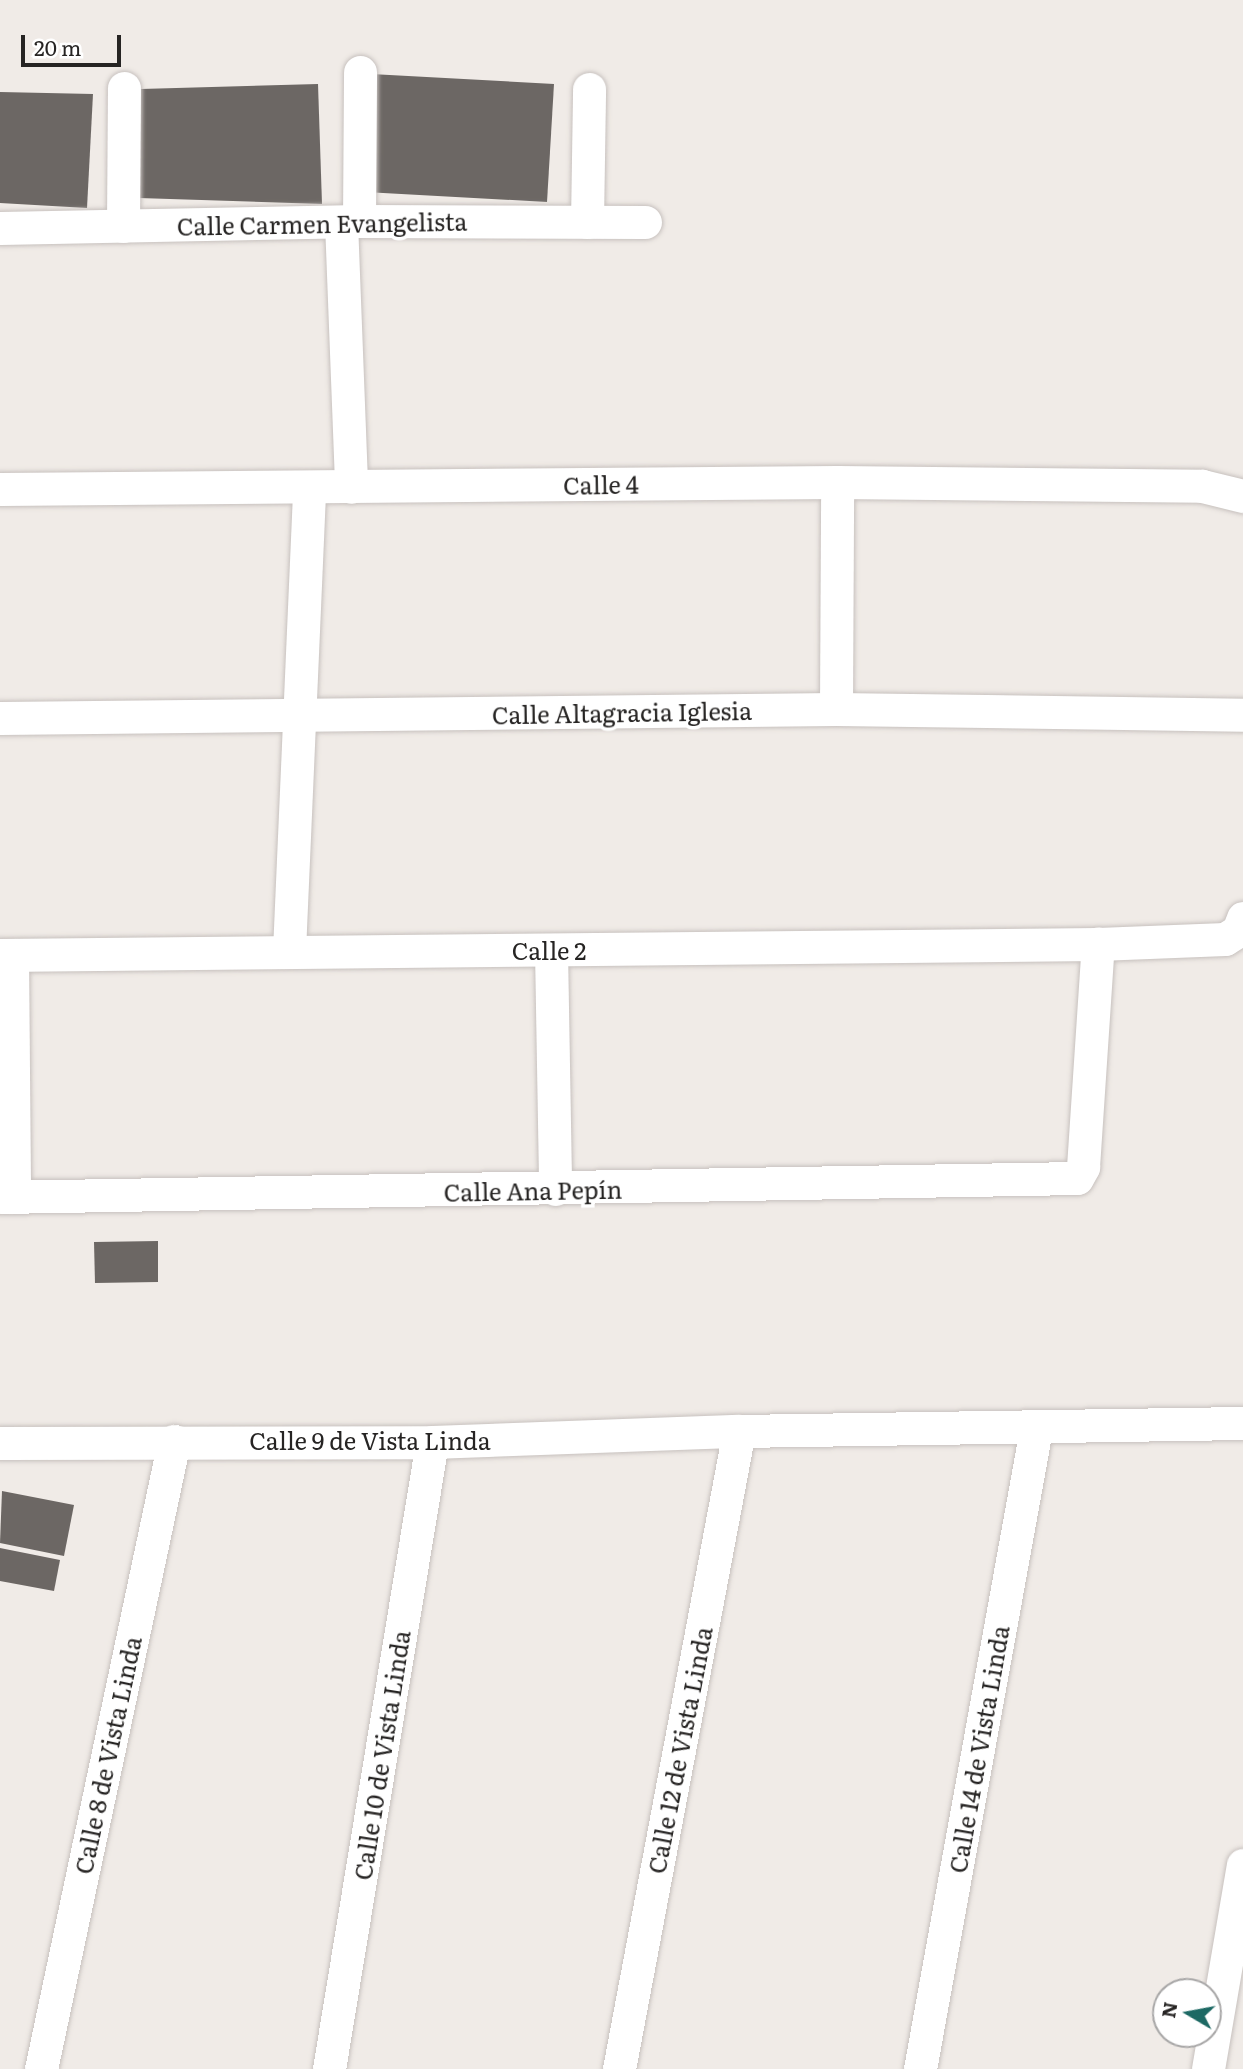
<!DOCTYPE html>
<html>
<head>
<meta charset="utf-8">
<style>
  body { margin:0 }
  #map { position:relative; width:1243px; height:2069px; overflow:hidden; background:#f0ebe7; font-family:Literata,serif }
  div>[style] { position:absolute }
  .building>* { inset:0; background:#6c6764 }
  .roads { filter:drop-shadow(0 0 2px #c7c1be) drop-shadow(0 0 2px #c7c1be) }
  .minor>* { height:33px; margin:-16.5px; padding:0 16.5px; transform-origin:16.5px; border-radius:16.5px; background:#fff }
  span { translate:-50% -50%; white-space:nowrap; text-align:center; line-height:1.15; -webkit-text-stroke:7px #fff; paint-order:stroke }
  .street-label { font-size:24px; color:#262423 }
  .north { position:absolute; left:1152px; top:1978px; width:70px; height:70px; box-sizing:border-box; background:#fff; border:2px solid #a8a7a7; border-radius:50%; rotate:280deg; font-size:19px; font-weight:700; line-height:28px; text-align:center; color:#262423 }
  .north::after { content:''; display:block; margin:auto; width:24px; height:32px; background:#1d6964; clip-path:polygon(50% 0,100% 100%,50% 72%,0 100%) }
  .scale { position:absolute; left:21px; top:35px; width:100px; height:32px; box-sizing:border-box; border:4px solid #262423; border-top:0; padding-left:9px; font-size:21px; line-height:24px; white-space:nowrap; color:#262423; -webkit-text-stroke:5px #fff; paint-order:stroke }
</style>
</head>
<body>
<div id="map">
  <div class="building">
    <div style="clip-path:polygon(371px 74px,554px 84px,547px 202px,365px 192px)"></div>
    <div style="clip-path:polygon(318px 84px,322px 204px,139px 198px,141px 89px)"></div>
    <div style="clip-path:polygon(0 92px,93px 94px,87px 208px,0 203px)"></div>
    <div style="clip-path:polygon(158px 1241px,158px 1282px,95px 1283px,94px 1242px)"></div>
    <div style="clip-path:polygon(2px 1491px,74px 1505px,64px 1556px,0 1543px)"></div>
    <div style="clip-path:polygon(0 1548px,60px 1560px,54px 1591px,0 1581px)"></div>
  </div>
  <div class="roads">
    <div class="minor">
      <div style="left:359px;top:221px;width:149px;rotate:-89.6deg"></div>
      <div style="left:341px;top:222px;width:265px;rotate:87.8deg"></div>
      <div style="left:587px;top:222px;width:133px;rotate:-89.1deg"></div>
      <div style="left:123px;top:226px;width:138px;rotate:-89.6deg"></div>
      <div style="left:0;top:228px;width:359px;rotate:-1.1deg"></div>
      <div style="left:359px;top:221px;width:286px;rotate:0.2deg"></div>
      <div style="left:0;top:489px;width:837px;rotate:-0.48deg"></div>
      <div style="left:837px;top:482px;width:365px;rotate:0.6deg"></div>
      <div style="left:1202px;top:486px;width:42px;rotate:13.7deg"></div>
      <div style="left:836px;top:709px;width:227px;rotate:-89.7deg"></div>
      <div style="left:0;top:718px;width:836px;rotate:-0.62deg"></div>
      <div style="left:836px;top:709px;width:407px;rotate:0.8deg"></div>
      <div style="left:551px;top:950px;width:239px;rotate:89deg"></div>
      <div style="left:289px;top:951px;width:462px;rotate:-87.5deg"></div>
      <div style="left:0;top:955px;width:1098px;rotate:-0.57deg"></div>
      <div style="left:1098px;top:944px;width:127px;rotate:-2.3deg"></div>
      <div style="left:1225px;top:939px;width:15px;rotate:-32deg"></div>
      <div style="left:1238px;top:931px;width:14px;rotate:-69deg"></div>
      <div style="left:12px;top:955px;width:242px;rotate:89.5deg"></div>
      <div style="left:0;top:1197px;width:1077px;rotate:-1.01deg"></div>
      <div style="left:1077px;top:1178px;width:13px;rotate:-61deg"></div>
      <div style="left:1083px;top:1167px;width:224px;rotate:-86.2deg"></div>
      <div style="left:0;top:1443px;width:432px;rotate:-0.1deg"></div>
      <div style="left:432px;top:1442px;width:307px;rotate:-2.1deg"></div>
      <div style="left:739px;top:1431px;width:504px;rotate:-0.91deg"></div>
      <div style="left:41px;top:2069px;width:642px;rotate:-78.04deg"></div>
      <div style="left:329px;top:2069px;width:635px;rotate:-80.67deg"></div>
      <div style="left:619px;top:2069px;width:649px;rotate:-79.35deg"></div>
      <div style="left:920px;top:2069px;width:650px;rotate:-79.73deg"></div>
      <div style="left:1208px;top:2069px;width:207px;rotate:-80.3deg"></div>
    </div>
  </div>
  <div class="street-label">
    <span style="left:322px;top:223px;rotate:-1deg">Calle Carmen Evangelista</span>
    <span style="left:601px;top:484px;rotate:-1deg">Calle 4</span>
    <span style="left:622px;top:712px;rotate:-1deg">Calle Altagracia Iglesia</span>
    <span style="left:549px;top:950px">Calle 2</span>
    <span style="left:533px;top:1190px;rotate:-1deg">Calle Ana Pepín</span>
    <span style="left:370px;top:1440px">Calle 9 de Vista Linda</span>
    <span style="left:978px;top:1749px;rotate:-80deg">Calle 14 de Vista Linda</span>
    <span style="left:679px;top:1750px;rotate:-79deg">Calle 12 de Vista Linda</span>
    <span style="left:107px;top:1755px;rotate:-78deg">Calle 8 de Vista Linda</span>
    <span style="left:381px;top:1755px;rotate:-81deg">Calle 10 de Vista Linda</span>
  </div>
  <div class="north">N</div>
  <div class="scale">20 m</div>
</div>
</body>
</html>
